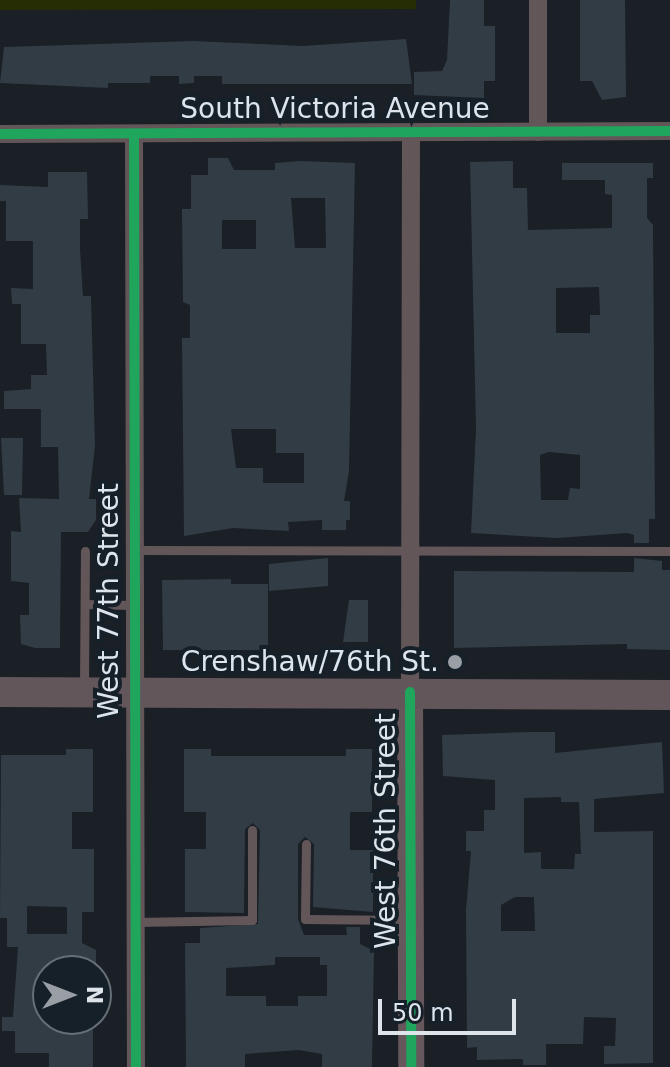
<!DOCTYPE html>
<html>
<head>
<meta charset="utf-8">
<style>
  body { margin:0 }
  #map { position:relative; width:670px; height:1067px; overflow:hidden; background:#1a2025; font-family:"DejaVu Sans",sans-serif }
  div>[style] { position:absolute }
  .green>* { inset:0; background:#262d05 }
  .building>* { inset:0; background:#313c44 }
  .lane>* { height:9px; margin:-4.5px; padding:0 4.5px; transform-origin:4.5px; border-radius:4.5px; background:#635659 }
  .street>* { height:18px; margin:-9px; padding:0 9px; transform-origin:9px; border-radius:9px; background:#635659 }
  .secondary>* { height:26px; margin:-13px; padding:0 13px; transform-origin:13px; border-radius:13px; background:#65575b }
  .primary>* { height:30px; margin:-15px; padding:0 15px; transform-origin:15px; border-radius:15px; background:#62565b }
  .cycleway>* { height:10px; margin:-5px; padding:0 5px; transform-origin:5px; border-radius:5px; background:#20a55d }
  .dots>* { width:22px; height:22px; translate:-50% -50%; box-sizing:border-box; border:4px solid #162029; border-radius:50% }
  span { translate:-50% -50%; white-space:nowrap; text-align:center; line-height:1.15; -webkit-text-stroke:8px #162029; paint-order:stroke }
  .street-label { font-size:28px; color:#dde4ea }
  .poi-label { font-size:28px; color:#dde4ea }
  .right { translate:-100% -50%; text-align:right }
  .north { position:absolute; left:32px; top:955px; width:80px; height:80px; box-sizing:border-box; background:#162029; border:2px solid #666e76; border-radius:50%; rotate:90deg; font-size:22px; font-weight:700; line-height:32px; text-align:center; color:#dde4ea }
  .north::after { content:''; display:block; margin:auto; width:28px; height:36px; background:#999fa5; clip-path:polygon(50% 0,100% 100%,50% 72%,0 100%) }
  .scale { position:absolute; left:378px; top:999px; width:138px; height:36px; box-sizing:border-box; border:4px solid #dde4ea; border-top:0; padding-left:10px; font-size:24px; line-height:28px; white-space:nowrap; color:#dde4ea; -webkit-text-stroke:6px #162029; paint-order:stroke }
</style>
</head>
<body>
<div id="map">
  <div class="green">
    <div style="clip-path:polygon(0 0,416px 0,416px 9px,0 10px)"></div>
  </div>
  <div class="building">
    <div style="clip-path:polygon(450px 0,484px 0,484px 26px,495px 26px,495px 81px,484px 81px,484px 98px,414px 95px,414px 72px,442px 71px,447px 60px)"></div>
    <div style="clip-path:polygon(580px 0,625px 0,626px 97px,602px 100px,592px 81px,580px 81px)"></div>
    <div style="clip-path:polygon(406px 39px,412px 84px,222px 84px,222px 76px,194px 76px,194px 83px,179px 84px,179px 76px,150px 76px,150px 83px,108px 83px,108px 88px,0 83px,4px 47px,193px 41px,303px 46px)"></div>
    <div style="clip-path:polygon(evenodd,208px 158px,228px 158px,234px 170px,275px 170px,275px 163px,300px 161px,355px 163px,349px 471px,344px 501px,350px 501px,350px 520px,346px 520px,346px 530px,322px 530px,322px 520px,288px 522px,289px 531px,233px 528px,184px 536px,182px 338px,190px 338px,190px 305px,183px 302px,182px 209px,191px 209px,191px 175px,208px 175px,208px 158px,291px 198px,325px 198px,326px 248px,295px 248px,291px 198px,208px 158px,222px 220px,256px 220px,256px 249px,222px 249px,222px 220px,208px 158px,231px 429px,276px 429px,276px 453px,304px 453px,304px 483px,263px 483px,263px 468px,236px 468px,231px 429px)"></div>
    <div style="clip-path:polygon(evenodd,513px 161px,513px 188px,527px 188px,528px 230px,612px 228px,612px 195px,605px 194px,605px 180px,562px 180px,562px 163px,653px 163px,653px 178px,647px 178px,647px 218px,653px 225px,655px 519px,649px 519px,649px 543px,634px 543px,634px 535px,627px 533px,557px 538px,471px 533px,476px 429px,470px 162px,513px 161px,599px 287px,600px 315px,590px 315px,590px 333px,556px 333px,556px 288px,599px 287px,513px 161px,549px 452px,580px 455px,580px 489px,570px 488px,568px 500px,541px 500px,540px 455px,549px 452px)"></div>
    <div style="clip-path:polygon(48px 172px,87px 172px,88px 219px,80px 219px,80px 249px,83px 296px,91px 296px,95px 446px,89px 499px,96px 499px,96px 520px,88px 532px,61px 532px,60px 648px,35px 648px,21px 644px,20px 615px,29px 615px,29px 583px,11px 581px,11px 531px,21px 532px,19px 498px,59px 499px,58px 447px,41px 447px,41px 409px,4px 409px,4px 391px,31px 389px,31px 375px,47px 375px,46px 344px,21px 344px,21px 304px,12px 304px,11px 288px,33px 289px,33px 241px,6px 241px,6px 201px,0 201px,0 185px,48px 187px)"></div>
    <div style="clip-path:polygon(1px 438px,23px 438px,22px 495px,4px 495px)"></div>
    <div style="clip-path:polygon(328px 558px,328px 586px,269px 591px,269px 564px)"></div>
    <div style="clip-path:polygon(634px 558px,662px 561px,662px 570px,670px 570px,670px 650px,627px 649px,627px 644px,454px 648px,454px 571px,634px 572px)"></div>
    <div style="clip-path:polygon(231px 579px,231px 584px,268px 584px,268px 650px,163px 650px,162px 580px)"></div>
    <div style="clip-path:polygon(349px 600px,368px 600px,368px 642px,343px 642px)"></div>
    <div style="clip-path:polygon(evenodd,528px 732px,555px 732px,555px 753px,662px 742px,664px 793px,594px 799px,594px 832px,653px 831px,653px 1063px,604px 1064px,604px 1046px,615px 1046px,616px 1018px,584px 1017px,583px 1044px,546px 1044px,546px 1065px,523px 1065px,523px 1059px,477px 1060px,477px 1047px,467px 1048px,466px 910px,471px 851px,466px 851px,466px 831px,484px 831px,484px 810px,495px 810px,495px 780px,443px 776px,442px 735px,528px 732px,561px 797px,561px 802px,579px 802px,581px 854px,575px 854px,574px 869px,541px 869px,541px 852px,524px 853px,524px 798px,561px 797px,528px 732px,515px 897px,534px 897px,535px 931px,501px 931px,501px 905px,515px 897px)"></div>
    <div style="clip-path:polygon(evenodd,66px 749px,93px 749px,93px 812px,72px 812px,72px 849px,94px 849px,94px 912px,82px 912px,82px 943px,96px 950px,96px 967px,48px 967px,48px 1019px,93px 1019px,93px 1067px,49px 1067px,49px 1053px,15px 1053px,15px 1031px,2px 1031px,2px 1017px,13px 1017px,18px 947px,7px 947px,7px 918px,0 918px,1px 755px,66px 755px,66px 749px,27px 906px,67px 907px,67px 934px,27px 934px,27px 906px)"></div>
    <div style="clip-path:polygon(evenodd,184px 749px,211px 749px,211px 756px,346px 756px,346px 749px,372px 749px,372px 812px,350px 812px,350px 850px,373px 850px,373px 912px,313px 907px,314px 844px,305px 837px,298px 844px,298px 919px,304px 935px,347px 935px,346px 927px,360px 927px,360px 944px,374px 951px,372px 1067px,322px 1067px,322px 1054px,299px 1050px,245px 1054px,245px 1067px,186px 1067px,185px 943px,200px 943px,200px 928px,258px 924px,260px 830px,253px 823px,245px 829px,244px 913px,185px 912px,185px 849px,206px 849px,206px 812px,184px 812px,184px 749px,275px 957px,320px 957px,320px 965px,327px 965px,327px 996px,298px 996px,298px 1006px,266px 1006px,266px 996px,226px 996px,226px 968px,275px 965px,275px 957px)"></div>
  </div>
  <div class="lane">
    <div style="left:133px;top:550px;width:537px;rotate:0.11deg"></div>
    <div style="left:85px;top:604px;width:47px;rotate:1.2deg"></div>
    <div style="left:84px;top:688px;width:137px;rotate:-89.6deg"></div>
    <div style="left:306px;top:844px;width:75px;rotate:90.8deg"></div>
    <div style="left:305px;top:919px;width:102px;rotate:0.6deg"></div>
    <div style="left:135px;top:922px;width:117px;rotate:-1deg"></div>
    <div style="left:252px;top:920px;width:90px;rotate:-90deg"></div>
  </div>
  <div class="street">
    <div style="left:538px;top:132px;width:132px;rotate:-90deg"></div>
    <div style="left:0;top:134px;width:670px;rotate:-0.26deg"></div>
    <div style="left:134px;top:134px;width:933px;rotate:89.88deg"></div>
    <div style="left:410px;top:692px;width:560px;rotate:-89.9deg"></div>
  </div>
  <div class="secondary">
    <div style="left:410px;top:692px;width:375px;rotate:89.8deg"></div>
  </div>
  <div class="primary">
    <div style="left:0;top:692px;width:670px;rotate:0.26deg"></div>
  </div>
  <div class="cycleway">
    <div style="left:0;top:134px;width:670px;rotate:-0.26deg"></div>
    <div style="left:134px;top:134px;width:933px;rotate:89.88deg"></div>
    <div style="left:410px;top:692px;width:375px;rotate:89.8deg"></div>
  </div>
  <div class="dots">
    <div style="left:455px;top:662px;background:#999fa5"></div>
  </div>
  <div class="street-label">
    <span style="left:335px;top:109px">South Victoria Avenue</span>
    <span style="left:109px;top:601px;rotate:-90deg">West 77th Street</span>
    <span style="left:386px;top:831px;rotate:-90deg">West 76th Street</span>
  </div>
  <div class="poi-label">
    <span class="right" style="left:439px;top:662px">Crenshaw/76th St.</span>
  </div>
  <div class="north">N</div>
  <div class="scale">50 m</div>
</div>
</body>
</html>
